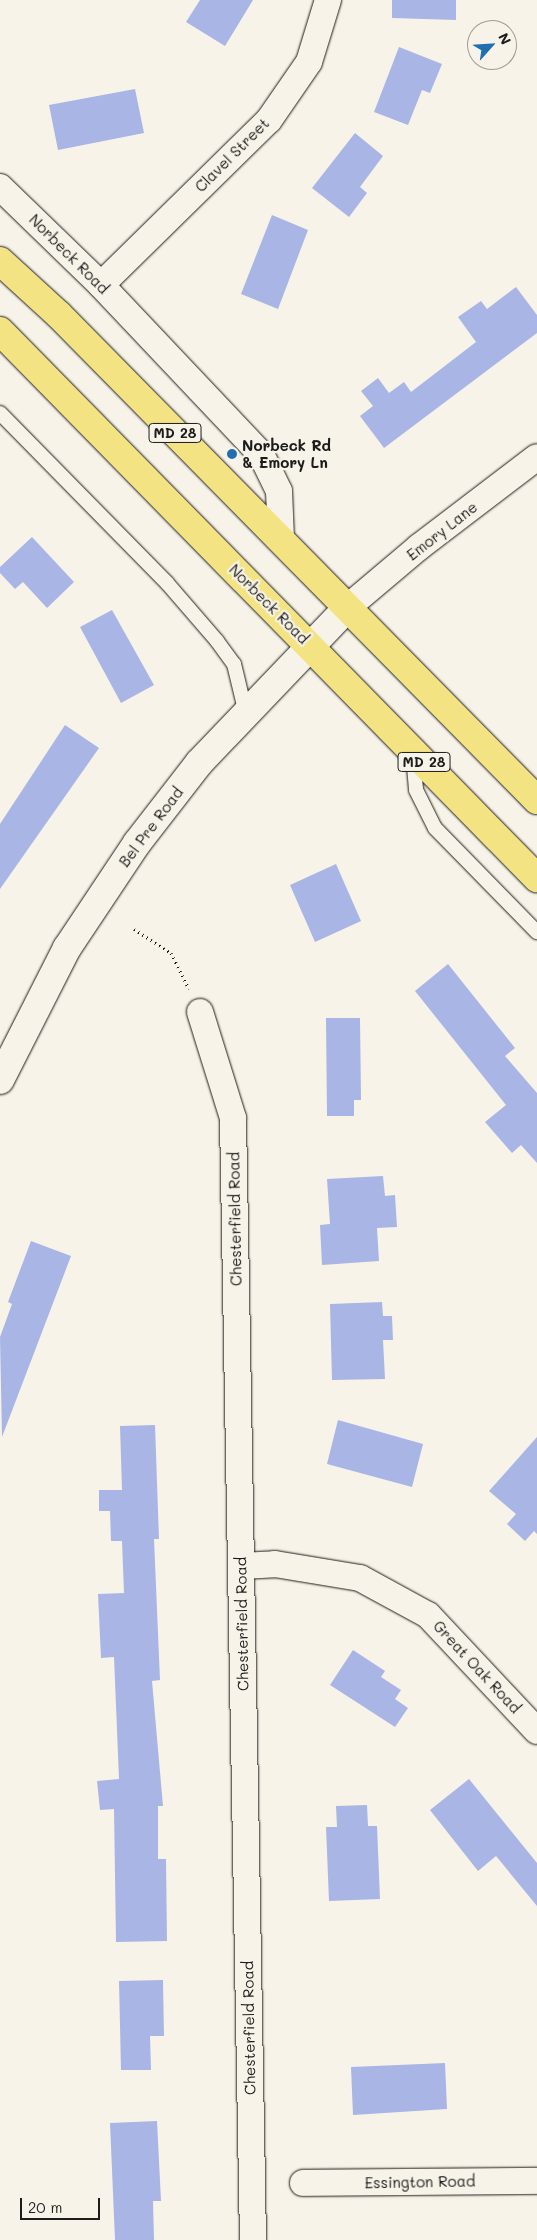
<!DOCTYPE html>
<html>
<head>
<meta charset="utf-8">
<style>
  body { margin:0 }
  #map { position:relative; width:537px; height:2240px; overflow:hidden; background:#f7f3e8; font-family:Mali,sans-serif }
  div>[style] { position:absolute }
  .building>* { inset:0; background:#a9b5e5 }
  .path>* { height:3px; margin-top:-1.5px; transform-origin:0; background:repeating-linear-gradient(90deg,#1c1c1c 0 1px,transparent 0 5px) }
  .roads { filter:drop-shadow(0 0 1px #1c1c1c) drop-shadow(0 0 1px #1c1c1c) }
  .service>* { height:14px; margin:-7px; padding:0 7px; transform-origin:7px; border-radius:7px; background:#f7f3e8 }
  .minor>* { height:26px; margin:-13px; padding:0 13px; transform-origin:13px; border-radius:13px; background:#f7f3e8 }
  .secondary>* { height:28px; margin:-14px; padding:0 14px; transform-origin:14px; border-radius:14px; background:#f7f3e8 }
  .primary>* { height:28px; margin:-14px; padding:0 14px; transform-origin:14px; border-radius:14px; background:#f4e382 }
  .dots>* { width:14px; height:14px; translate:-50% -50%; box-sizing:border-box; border:2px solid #f7f3e8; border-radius:50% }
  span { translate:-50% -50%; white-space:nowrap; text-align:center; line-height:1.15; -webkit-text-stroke:4.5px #f7f3e8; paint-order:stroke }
  .shield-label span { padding:1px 4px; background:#f7f3e8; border:1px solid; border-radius:4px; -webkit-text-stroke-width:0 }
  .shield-label { font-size:14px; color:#1c1c1c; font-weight:700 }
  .street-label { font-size:15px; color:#1c1c1c }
  .poi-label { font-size:15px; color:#1c1c1c; font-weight:700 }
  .left { translate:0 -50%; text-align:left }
  .north { position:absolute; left:467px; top:20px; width:50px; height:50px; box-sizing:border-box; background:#f7f3e8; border:1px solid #9f9d96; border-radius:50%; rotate:64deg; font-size:14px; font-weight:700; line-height:20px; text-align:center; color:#1c1c1c }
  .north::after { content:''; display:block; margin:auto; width:18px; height:22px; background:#1f6fb2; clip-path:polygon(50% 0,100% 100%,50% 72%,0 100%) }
  .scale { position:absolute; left:20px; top:2198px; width:80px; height:22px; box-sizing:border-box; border:2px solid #1c1c1c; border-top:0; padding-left:6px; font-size:15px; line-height:18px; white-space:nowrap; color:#1c1c1c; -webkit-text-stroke:4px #f7f3e8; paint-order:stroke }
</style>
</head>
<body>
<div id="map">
  <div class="building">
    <div style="clip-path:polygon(200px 0,253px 0,225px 46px,186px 22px)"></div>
    <div style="clip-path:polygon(392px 0,456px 0,456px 20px,392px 18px)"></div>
    <div style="clip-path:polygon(399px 47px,442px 64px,430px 93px,422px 90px,408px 125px,374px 112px)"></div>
    <div style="clip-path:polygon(135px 89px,144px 133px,58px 150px,49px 105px)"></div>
    <div style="clip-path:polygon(355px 133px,383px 156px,360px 187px,367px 193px,349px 217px,312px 188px)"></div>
    <div style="clip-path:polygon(272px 215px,308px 230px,278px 309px,241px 294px)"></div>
    <div style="clip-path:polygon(516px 287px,537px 315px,537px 333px,384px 448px,360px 416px,373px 406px,361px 391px,378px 378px,389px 393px,404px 382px,411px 392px,476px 342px,458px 317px,481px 301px,487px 309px)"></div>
    <div style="clip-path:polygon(32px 537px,74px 582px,47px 608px,23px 582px,15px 589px,0 573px,0 567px)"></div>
    <div style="clip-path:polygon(112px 610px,154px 685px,121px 703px,80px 627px)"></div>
    <div style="clip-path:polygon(65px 725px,99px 748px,0 889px,0 824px)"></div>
    <div style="clip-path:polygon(336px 864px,361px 921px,315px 942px,290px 885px)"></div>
    <div style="clip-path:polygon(448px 964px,515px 1048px,505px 1056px,537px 1093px,537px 1163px,521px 1145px,512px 1153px,485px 1122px,506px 1105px,415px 991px)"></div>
    <div style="clip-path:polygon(326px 1018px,360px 1018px,361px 1100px,354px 1100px,354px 1116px,327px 1116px)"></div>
    <div style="clip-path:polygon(383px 1176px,385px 1196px,395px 1195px,397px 1227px,377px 1228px,379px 1261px,322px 1265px,320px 1225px,330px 1224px,327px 1179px)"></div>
    <div style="clip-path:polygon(31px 1241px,71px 1256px,2px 1437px,0 1337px,12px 1304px,8px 1302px)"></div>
    <div style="clip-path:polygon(382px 1302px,383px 1316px,392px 1316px,393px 1340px,383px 1340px,385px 1379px,332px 1380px,330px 1304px)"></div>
    <div style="clip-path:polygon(338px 1420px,423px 1444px,412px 1487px,327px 1464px)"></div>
    <div style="clip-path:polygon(155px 1425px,159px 1539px,154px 1539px,160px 1680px,152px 1681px,163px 1806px,158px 1806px,158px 1859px,166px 1859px,167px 1941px,116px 1942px,114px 1809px,100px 1810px,97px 1781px,119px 1779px,114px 1657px,101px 1658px,98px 1594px,124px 1593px,122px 1541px,111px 1541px,110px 1511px,99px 1511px,99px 1490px,122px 1490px,120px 1426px)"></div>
    <div style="clip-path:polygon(537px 1437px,537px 1534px,534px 1531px,525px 1541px,507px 1524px,516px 1514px,489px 1491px)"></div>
    <div style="clip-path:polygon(353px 1650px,385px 1671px,381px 1677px,401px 1690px,395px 1699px,408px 1708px,395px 1727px,330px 1685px)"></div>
    <div style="clip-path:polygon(469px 1779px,537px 1863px,537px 1906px,496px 1856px,478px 1871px,430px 1810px)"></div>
    <div style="clip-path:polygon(367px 1805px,368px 1826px,377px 1826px,380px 1899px,329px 1901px,326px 1827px,337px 1827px,336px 1806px)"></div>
    <div style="clip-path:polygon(163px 1980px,164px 2036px,150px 2036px,151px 2070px,121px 2070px,119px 1981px)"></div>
    <div style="clip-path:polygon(445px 2063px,447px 2109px,353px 2115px,351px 2067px)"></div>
    <div style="clip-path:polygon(157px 2121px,161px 2201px,153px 2201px,154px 2240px,115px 2240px,110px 2123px)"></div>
  </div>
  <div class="path">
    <div style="left:134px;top:929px;width:44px;rotate:33deg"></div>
    <div style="left:171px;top:953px;width:40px;rotate:63.4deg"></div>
  </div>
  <div class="roads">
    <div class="service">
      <div style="left:0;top:413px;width:238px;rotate:45.5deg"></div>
      <div style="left:167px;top:583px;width:77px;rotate:49.2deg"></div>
      <div style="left:217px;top:641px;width:29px;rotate:54deg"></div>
      <div style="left:234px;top:664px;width:51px;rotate:76.5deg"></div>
      <div style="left:413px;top:755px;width:35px;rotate:85deg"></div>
      <div style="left:416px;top:790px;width:42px;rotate:63.4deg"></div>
      <div style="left:435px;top:828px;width:146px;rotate:45.6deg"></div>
    </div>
    <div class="minor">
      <div style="left:0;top:187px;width:141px;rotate:44.1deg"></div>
      <div style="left:101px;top:285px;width:233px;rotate:46.6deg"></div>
      <div style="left:261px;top:454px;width:41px;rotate:64.1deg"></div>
      <div style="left:279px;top:491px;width:48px;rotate:87.6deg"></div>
      <div style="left:101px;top:285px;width:235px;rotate:-44.5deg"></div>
      <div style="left:269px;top:120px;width:70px;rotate:-55.4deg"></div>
      <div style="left:309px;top:62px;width:65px;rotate:-73deg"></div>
      <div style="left:348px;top:607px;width:93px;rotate:-40.2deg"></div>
      <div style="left:419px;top:547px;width:148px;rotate:-37.3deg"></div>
      <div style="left:200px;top:1012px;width:111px;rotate:72.7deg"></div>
      <div style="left:233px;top:1118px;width:1122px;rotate:88.98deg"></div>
      <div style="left:241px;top:1566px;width:34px;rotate:-3deg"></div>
      <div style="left:275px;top:1564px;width:86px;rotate:9.4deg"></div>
      <div style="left:360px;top:1578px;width:77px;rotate:28.6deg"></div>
      <div style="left:428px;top:1615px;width:159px;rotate:46.8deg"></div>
      <div style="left:303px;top:2183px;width:234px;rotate:-0.5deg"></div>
    </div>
    <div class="secondary">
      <div style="left:0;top:1080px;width:148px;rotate:-63.1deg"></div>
      <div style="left:67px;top:948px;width:126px;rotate:-56.3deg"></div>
      <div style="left:137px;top:843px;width:101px;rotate:-52.2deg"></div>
      <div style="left:199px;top:763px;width:216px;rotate:-46.3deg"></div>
    </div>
    <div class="primary">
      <div style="left:0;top:261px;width:80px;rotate:42.5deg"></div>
      <div style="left:59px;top:315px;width:681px;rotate:45.42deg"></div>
      <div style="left:0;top:331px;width:767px;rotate:45.53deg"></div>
    </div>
  </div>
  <div class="dots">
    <div style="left:232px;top:454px;background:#1f6fb2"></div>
  </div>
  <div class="shield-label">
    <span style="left:175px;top:433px">MD 28</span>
    <span style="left:424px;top:762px">MD 28</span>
  </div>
  <div class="street-label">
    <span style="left:232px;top:155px;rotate:-45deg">Clavel Street</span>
    <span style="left:69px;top:254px;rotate:45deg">Norbeck Road</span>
    <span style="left:442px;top:531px;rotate:-38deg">Emory Lane</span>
    <span style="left:269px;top:604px;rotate:45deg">Norbeck Road</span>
    <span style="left:151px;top:827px;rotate:-53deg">Bel Pre Road</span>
    <span style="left:235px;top:1219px;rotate:-91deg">Chesterfield Road</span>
    <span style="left:242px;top:1624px;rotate:-91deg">Chesterfield Road</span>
    <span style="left:477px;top:1667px;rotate:47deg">Great Oak Road</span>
    <span style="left:249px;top:2028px;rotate:-91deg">Chesterfield Road</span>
    <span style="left:420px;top:2182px;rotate:-1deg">Essington Road</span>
  </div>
  <div class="poi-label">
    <span class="left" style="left:242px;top:454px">Norbeck Rd<br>&amp; Emory Ln</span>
  </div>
  <div class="north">N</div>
  <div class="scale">20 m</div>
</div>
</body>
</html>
